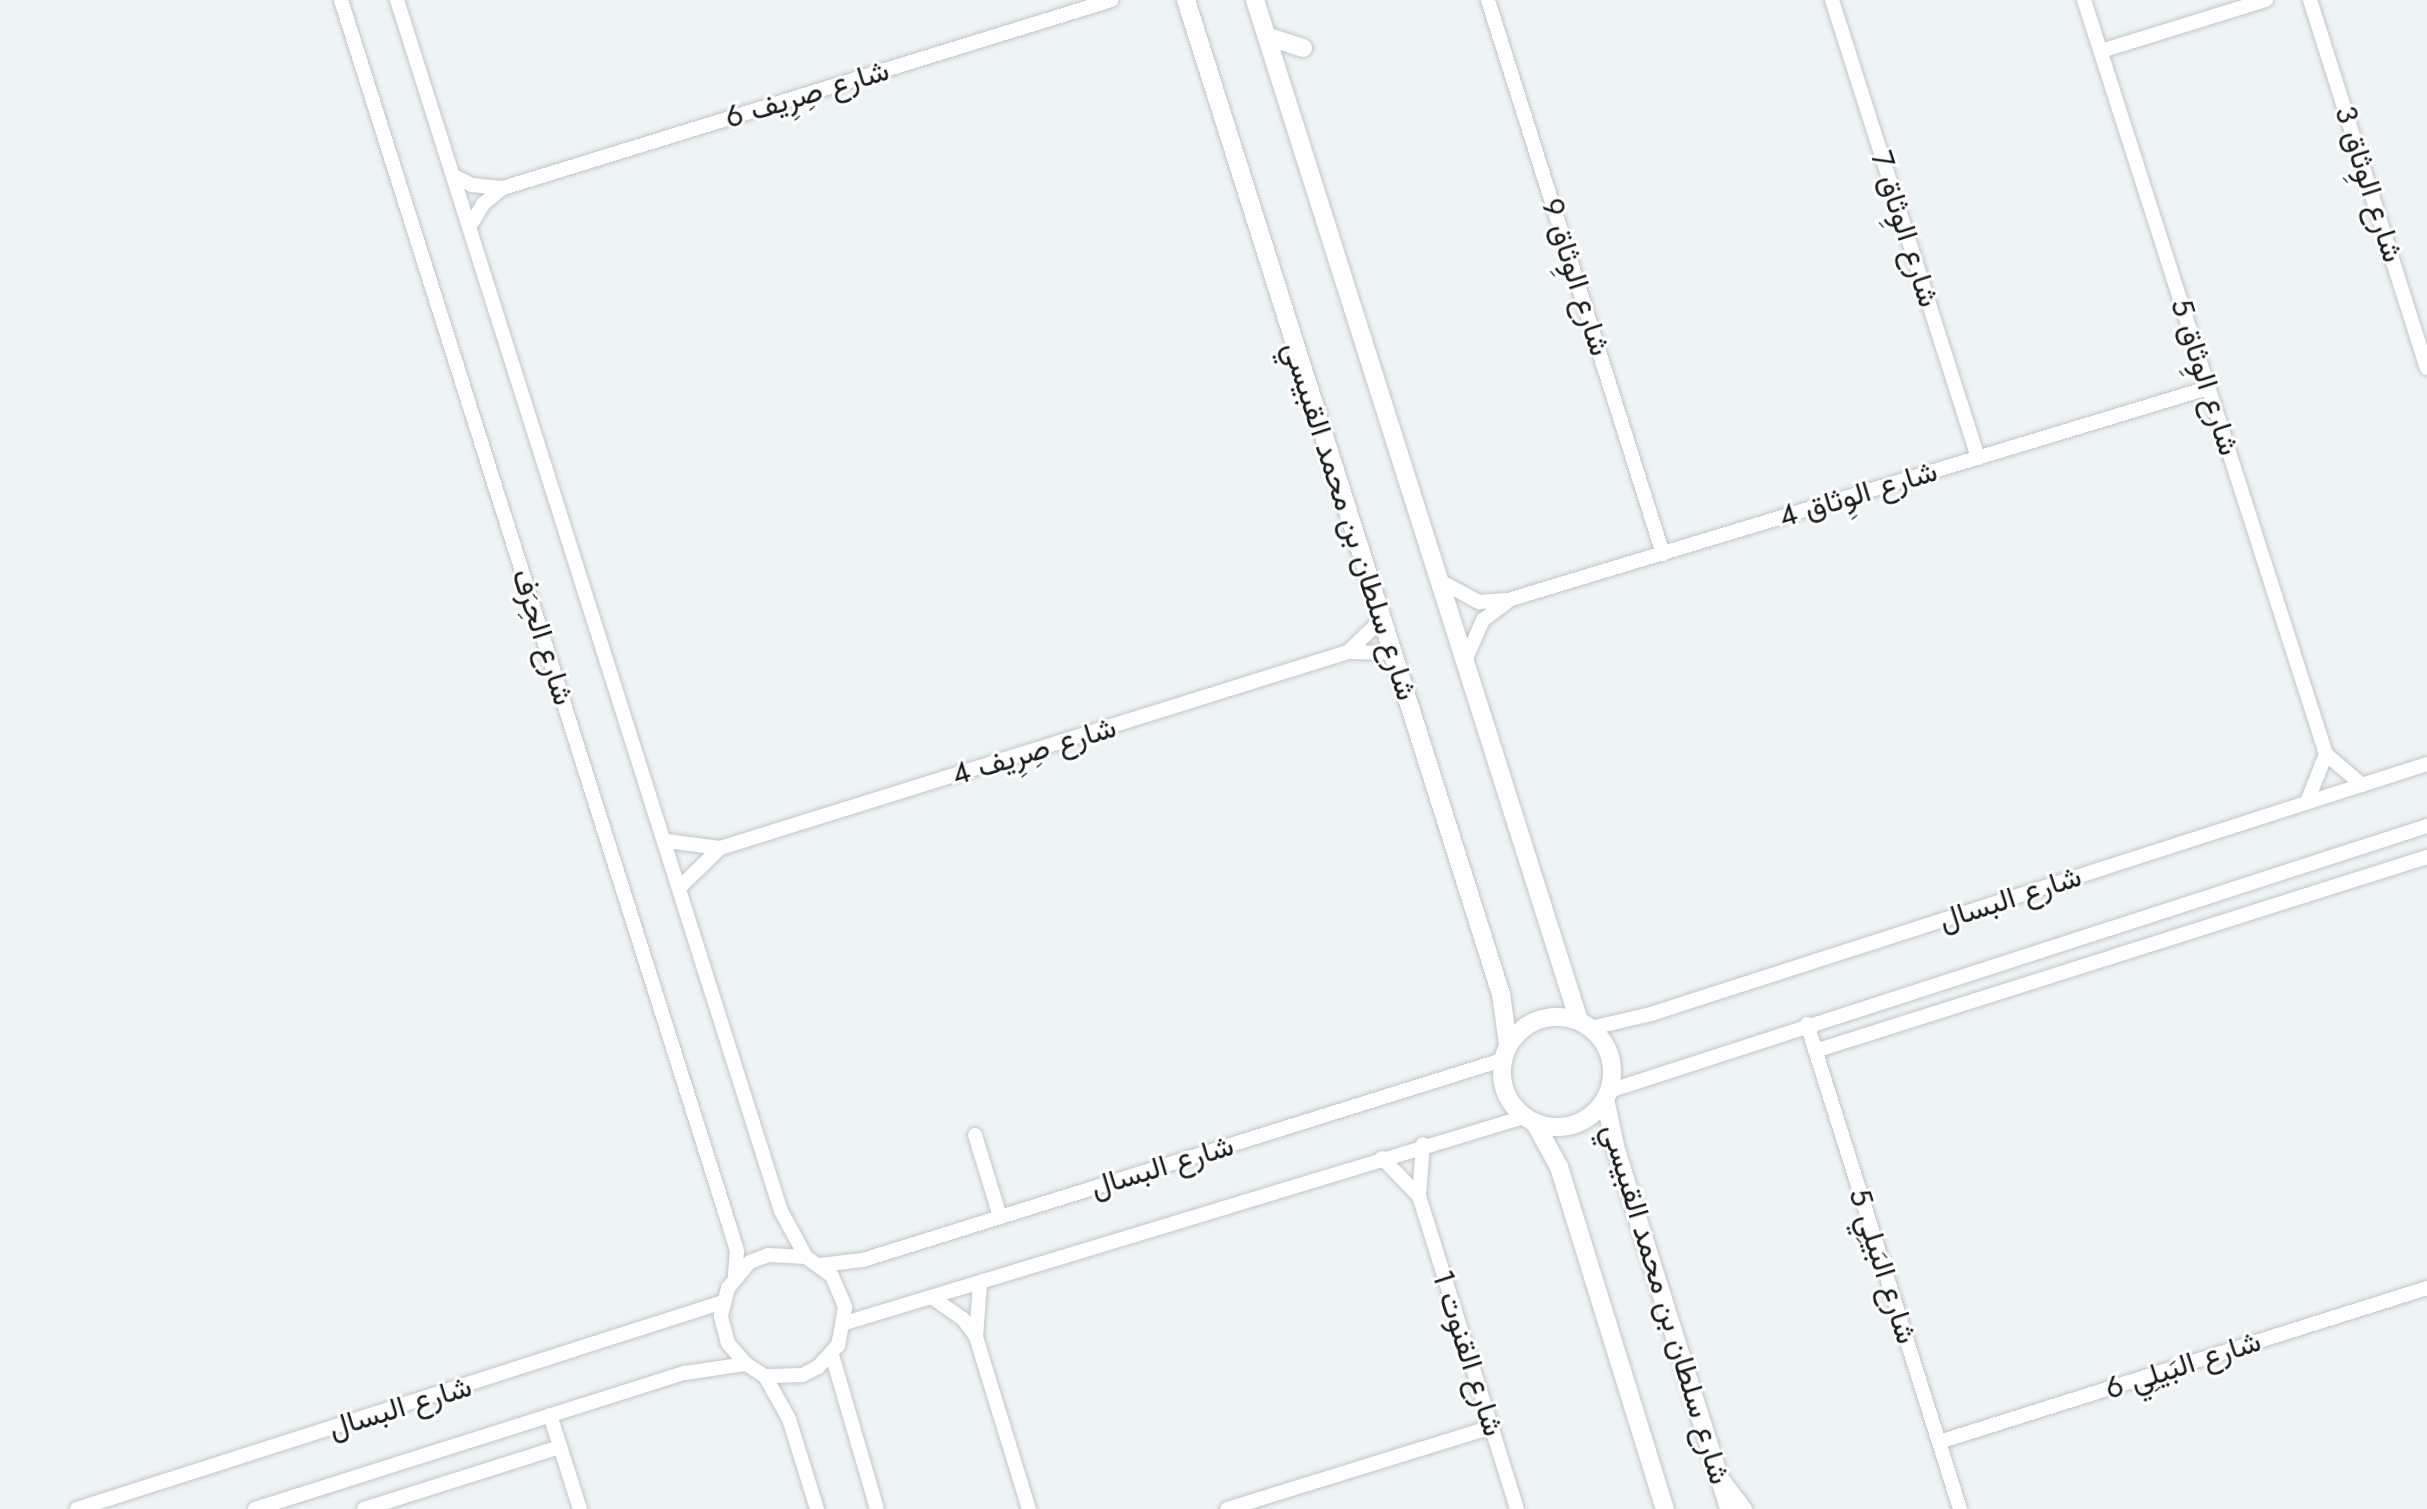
<!DOCTYPE html>
<html>
<head>
<meta charset="utf-8">
<style>
  body { margin:0 }
  #map { position:relative; width:2427px; height:1509px; overflow:hidden; background:#eef3f5; font-family:Jost,Vazirmatn,sans-serif }
  div>[style] { position:absolute }
  .roads { filter:drop-shadow(0 0 2px #c1c5c7) drop-shadow(0 0 2px #c1c5c7) }
  .minor>* { height:14px; margin:-7px; padding:0 7px; transform-origin:7px; border-radius:7px; background:#fff }
  .major>* { height:18px; margin:-9px; padding:0 9px; transform-origin:9px; border-radius:9px; background:#fff }
  .major>.ring { margin:-9px; padding:0; box-sizing:content-box; background:none; border:18px solid #fff; border-radius:50% }
  span { translate:-50% -50%; white-space:nowrap; text-align:center; line-height:1.15; -webkit-text-stroke:6px #fff; paint-order:stroke }
  .street-label { font-size:30px; color:#161819 }
</style>
</head>
<body>
<div id="map">
  <div class="roads">
    <div class="minor">
      <div style="left:341px;top:0;width:1288px;rotate:72.42deg"></div>
      <div style="left:730px;top:1228px;width:24px;rotate:73deg"></div>
      <div style="left:737px;top:1251px;width:24px;rotate:95deg"></div>
      <div style="left:397px;top:0;width:1270px;rotate:72.41deg"></div>
      <div style="left:781px;top:1211px;width:52px;rotate:61.5deg"></div>
      <div style="left:806px;top:1257px;width:32px;rotate:36deg"></div>
      <div style="left:832px;top:1276px;width:34px;rotate:67deg"></div>
      <div style="left:845px;top:1307px;width:39px;rotate:100deg"></div>
      <div style="left:838px;top:1345px;width:30px;rotate:132deg"></div>
      <div style="left:818px;top:1367px;width:18px;rotate:153deg"></div>
      <div style="left:802px;top:1375px;width:37px;rotate:178deg"></div>
      <div style="left:765px;top:1376px;width:22px;rotate:-148deg"></div>
      <div style="left:746px;top:1364px;width:28px;rotate:-131deg"></div>
      <div style="left:728px;top:1343px;width:28px;rotate:-105deg"></div>
      <div style="left:721px;top:1316px;width:29px;rotate:-76deg"></div>
      <div style="left:728px;top:1288px;width:34px;rotate:-50deg"></div>
      <div style="left:750px;top:1262px;width:19px;rotate:-21deg"></div>
      <div style="left:768px;top:1255px;width:38px;rotate:3deg"></div>
      <div style="left:1488px;top:0;width:581px;rotate:72.47deg"></div>
      <div style="left:1832px;top:0;width:481px;rotate:72.3deg"></div>
      <div style="left:2084px;top:0;width:792px;rotate:72.21deg"></div>
      <div style="left:2326px;top:754px;width:48px;rotate:40.7deg"></div>
      <div style="left:2310px;top:0;width:386px;rotate:72.4deg"></div>
      <div style="left:2101px;top:51px;width:173px;rotate:-17.2deg"></div>
      <div style="left:454px;top:176px;width:20px;rotate:27deg"></div>
      <div style="left:472px;top:185px;width:31px;rotate:6deg"></div>
      <div style="left:503px;top:188px;width:637px;rotate:-17.16deg"></div>
      <div style="left:470px;top:226px;width:26px;rotate:-59deg"></div>
      <div style="left:483px;top:204px;width:26px;rotate:-39deg"></div>
      <div style="left:1438px;top:580px;width:47px;rotate:28.2deg"></div>
      <div style="left:1479px;top:602px;width:29px;rotate:-4deg"></div>
      <div style="left:1508px;top:600px;width:731px;rotate:-16.85deg"></div>
      <div style="left:1348px;top:652px;width:46px;rotate:-44.1deg"></div>
      <div style="left:1464px;top:663px;width:47px;rotate:-66.2deg"></div>
      <div style="left:1483px;top:620px;width:31px;rotate:-37deg"></div>
      <div style="left:2307px;top:802px;width:52px;rotate:-68.4deg"></div>
      <div style="left:667px;top:841px;width:53px;rotate:7.5deg"></div>
      <div style="left:720px;top:848px;width:658px;rotate:-17.33deg"></div>
      <div style="left:1348px;top:652px;width:44px;rotate:1.3deg"></div>
      <div style="left:681px;top:886px;width:54px;rotate:-44.3deg"></div>
      <div style="left:1807px;top:1024px;width:509px;rotate:72.49deg"></div>
      <div style="left:1591px;top:1028px;width:62px;rotate:-13.1deg"></div>
      <div style="left:1651px;top:1014px;width:815px;rotate:-17.86deg"></div>
      <div style="left:1815px;top:1051px;width:642px;rotate:-17.59deg"></div>
      <div style="left:1609px;top:1091px;width:860px;rotate:-17.95deg"></div>
      <div style="left:975px;top:1135px;width:86px;rotate:73deg"></div>
      <div style="left:1382px;top:1158px;width:53px;rotate:45.8deg"></div>
      <div style="left:1419px;top:1196px;width:328px;rotate:72.6deg"></div>
      <div style="left:1419px;top:1196px;width:52px;rotate:-85.6deg"></div>
      <div style="left:820px;top:1265px;width:43px;rotate:-6.6deg"></div>
      <div style="left:863px;top:1260px;width:670px;rotate:-17.38deg"></div>
      <div style="left:980px;top:1284px;width:53px;rotate:94.3deg"></div>
      <div style="left:976px;top:1337px;width:180px;rotate:72.9deg"></div>
      <div style="left:933px;top:1298px;width:37px;rotate:35deg"></div>
      <div style="left:963px;top:1319px;width:21px;rotate:53deg"></div>
      <div style="left:845px;top:1323px;width:710px;rotate:-16.88deg"></div>
      <div style="left:832px;top:1355px;width:160px;rotate:73.7deg"></div>
      <div style="left:765px;top:1376px;width:49px;rotate:60.8deg"></div>
      <div style="left:789px;top:1419px;width:94px;rotate:72.7deg"></div>
      <div style="left:550px;top:1415px;width:99px;rotate:72.3deg"></div>
      <div style="left:1939px;top:1442px;width:512px;rotate:-17.51deg"></div>
      <div style="left:1724px;top:1481px;width:35px;rotate:53deg"></div>
      <div style="left:77px;top:1509px;width:678px;rotate:-17.77deg"></div>
      <div style="left:255px;top:1509px;width:451px;rotate:-17.6deg"></div>
      <div style="left:685px;top:1373px;width:62px;rotate:-8.4deg"></div>
      <div style="left:364px;top:1509px;width:206px;rotate:-17.6deg"></div>
      <div style="left:1227px;top:1509px;width:277px;rotate:-17.2deg"></div>
    </div>
    <div class="major">
      <div style="left:1186px;top:0;width:1043px;rotate:72.42deg"></div>
      <div style="left:1501px;top:994px;width:50px;rotate:82deg"></div>
      <div style="left:1255px;top:0;width:1071px;rotate:72.39deg"></div>
      <div style="left:1266px;top:36px;width:39px;rotate:18deg"></div>
      <div class="ring" style="left:1502px;top:1017px;width:92px;height:92px"></div>
      <div style="left:1605px;top:1099px;width:52px;rotate:77.8deg"></div>
      <div style="left:1616px;top:1150px;width:376px;rotate:72.5deg"></div>
      <div style="left:1535px;top:1123px;width:50px;rotate:61.4deg"></div>
      <div style="left:1559px;top:1167px;width:358px;rotate:72.8deg"></div>
    </div>
  </div>
  <div class="street-label">
    <span style="left:807px;top:94px;rotate:-17deg">شارع صِرِيف 6</span>
    <span style="left:2369px;top:184px;rotate:72deg">شارع الوِثاق 3</span>
    <span style="left:1905px;top:229px;rotate:72deg">شارع الوِثاق 7</span>
    <span style="left:1576px;top:277px;rotate:72deg">شارع الوِثاق 9</span>
    <span style="left:2205px;top:377px;rotate:72deg">شارع الوِثاق 5</span>
    <span style="left:1858px;top:494px;rotate:-17deg">شارع الوِثاق 4</span>
    <span style="left:1350px;top:521px;rotate:72deg">شارع سلطان بن محمد القبيسي</span>
    <span style="left:543px;top:637px;rotate:72deg">شارع الحِرَف</span>
    <span style="left:1034px;top:751px;rotate:-17deg">شارع صِرِيف 4</span>
    <span style="left:2010px;top:898px;rotate:-18deg">شارع البسال</span>
    <span style="left:1162px;top:1166px;rotate:-17deg">شارع البسال</span>
    <span style="left:1883px;top:1266px;rotate:72deg">شارع البَيلِي 5</span>
    <span style="left:1666px;top:1304px;rotate:73deg">شارع سلطان بن محمد القبيسي</span>
    <span style="left:1468px;top:1353px;rotate:72deg">شارع القنوت 1</span>
    <span style="left:2183px;top:1365px;rotate:-18deg">شارع البَيلِي 6</span>
    <span style="left:400px;top:1407px;rotate:-17deg">شارع البسال</span>
  </div>
</div>
</body>
</html>
